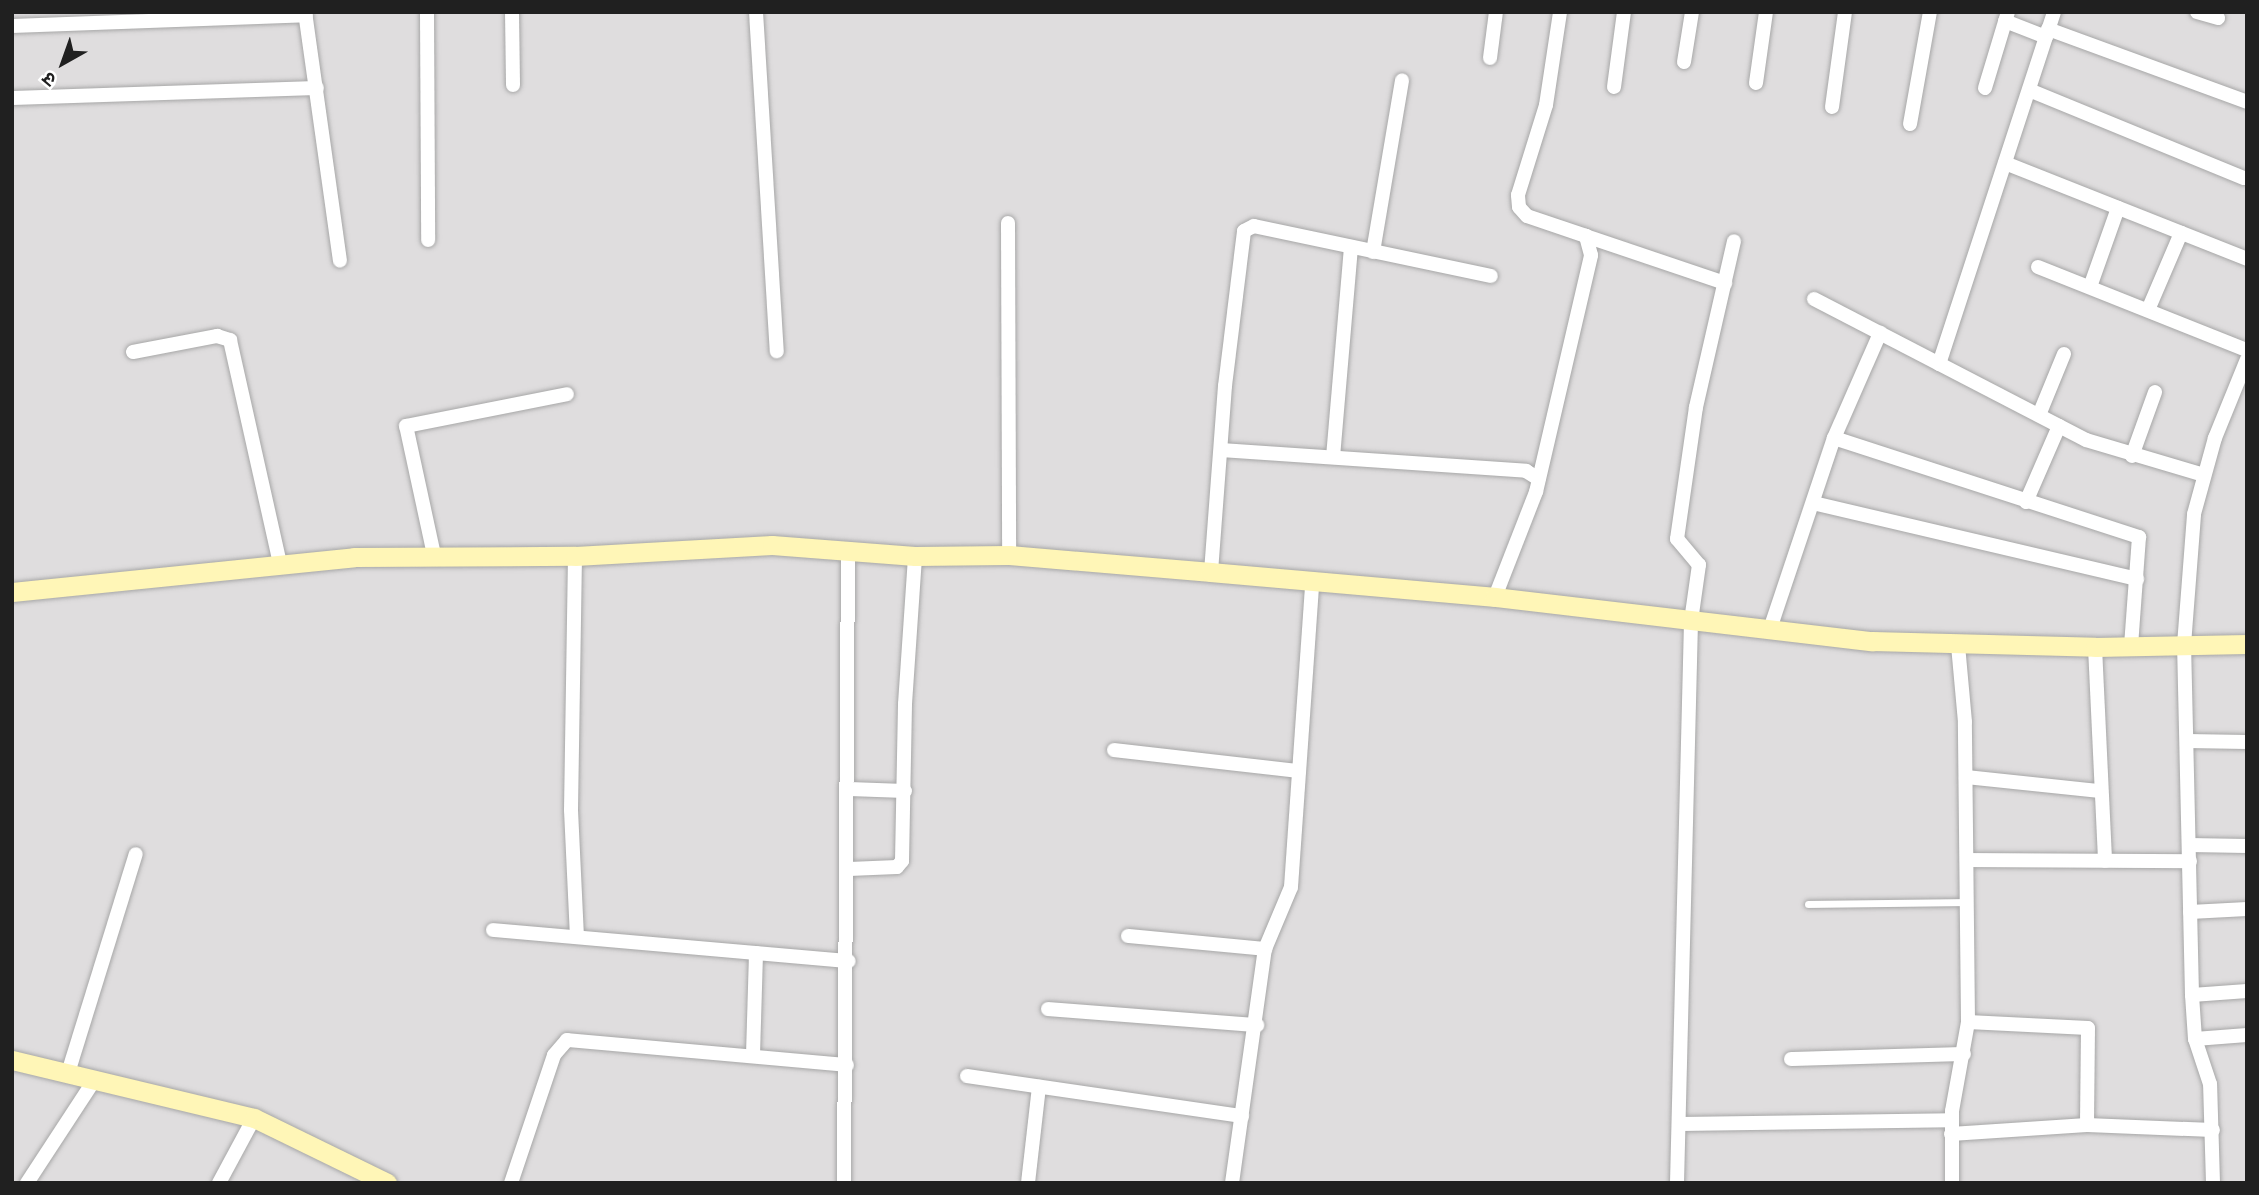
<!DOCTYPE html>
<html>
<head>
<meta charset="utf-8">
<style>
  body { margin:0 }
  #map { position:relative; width:2259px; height:1195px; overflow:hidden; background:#f2ece6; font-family:Inter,"Noto Sans Devanagari",sans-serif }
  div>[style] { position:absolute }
  .residential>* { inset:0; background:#dfddde }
  .roads { filter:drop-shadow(0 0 2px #a7a7a7) drop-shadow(0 0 2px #a7a7a7) }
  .lane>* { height:7px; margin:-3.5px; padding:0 3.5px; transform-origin:3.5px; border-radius:3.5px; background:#fff }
  .street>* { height:14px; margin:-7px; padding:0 7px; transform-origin:7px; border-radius:7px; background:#fff }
  .secondary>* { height:19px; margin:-9.5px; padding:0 9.5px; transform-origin:9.5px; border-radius:9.5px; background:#fff6b7 }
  span { translate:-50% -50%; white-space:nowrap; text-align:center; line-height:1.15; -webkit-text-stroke:5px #fff; paint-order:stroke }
  .frame { position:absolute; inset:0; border:14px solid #202020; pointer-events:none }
  .north { position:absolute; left:28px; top:28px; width:70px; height:70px; -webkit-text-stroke:5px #fff; paint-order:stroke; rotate:220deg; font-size:19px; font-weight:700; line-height:28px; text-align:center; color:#202020 }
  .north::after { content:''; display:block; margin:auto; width:24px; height:32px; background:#202020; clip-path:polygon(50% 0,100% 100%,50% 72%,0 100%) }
</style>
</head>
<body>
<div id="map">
  <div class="residential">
    <div style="clip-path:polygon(12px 12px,2247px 12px,2247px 1183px,12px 1183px)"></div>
  </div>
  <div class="roads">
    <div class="lane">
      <div style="left:1808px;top:904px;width:159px;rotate:-0.7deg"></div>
    </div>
    <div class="street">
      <div style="left:305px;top:12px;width:251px;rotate:82deg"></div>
      <div style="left:427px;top:12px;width:228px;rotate:89.7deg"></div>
      <div style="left:512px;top:12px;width:73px;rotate:89.2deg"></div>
      <div style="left:756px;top:12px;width:340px;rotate:86.5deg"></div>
      <div style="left:2197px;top:12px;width:22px;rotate:16deg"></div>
      <div style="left:2005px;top:21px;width:44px;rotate:21.3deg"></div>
      <div style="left:12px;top:26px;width:294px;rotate:-2.1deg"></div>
      <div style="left:2048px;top:29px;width:212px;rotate:20.1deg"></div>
      <div style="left:1490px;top:58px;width:46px;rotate:-82.6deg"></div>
      <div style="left:1684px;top:62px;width:51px;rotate:-80.9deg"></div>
      <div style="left:1756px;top:83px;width:72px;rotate:-82deg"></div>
      <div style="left:1614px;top:87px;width:76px;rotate:-82.4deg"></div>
      <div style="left:1985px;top:88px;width:79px;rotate:-73.2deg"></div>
      <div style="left:2029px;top:90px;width:232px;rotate:22.3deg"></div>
      <div style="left:12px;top:98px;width:305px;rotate:-1.9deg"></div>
      <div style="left:1832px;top:107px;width:96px;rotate:-82.2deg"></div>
      <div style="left:1910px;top:124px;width:114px;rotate:-79.9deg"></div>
      <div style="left:2005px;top:163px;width:260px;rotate:21.6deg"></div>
      <div style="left:1008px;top:223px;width:332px;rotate:89.8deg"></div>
      <div style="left:1586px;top:236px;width:147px;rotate:18.7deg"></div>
      <div style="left:1373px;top:252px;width:174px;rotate:-80.4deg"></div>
      <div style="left:2038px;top:267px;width:225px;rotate:21.7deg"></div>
      <div style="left:2090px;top:287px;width:84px;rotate:-70.5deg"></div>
      <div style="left:1814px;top:299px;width:306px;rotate:27.4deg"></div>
      <div style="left:2086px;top:440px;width:123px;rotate:16.5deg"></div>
      <div style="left:2148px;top:310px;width:84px;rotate:-66.8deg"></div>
      <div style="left:133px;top:352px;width:86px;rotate:-10.8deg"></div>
      <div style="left:217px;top:336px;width:14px;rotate:17deg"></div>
      <div style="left:230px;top:340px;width:229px;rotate:77.4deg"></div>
      <div style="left:1939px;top:364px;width:370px;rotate:-71.9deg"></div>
      <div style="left:2039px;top:415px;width:66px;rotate:-67.7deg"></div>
      <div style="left:1834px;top:438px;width:321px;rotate:18deg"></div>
      <div style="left:2139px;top:537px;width:109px;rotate:94.2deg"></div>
      <div style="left:1221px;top:450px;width:306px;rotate:3.9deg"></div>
      <div style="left:1526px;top:471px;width:15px;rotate:32deg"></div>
      <div style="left:2132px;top:456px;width:68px;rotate:-70.2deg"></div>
      <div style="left:1333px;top:457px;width:211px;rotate:-85.1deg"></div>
      <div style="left:2026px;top:502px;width:83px;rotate:-66.5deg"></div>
      <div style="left:1813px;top:503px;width:333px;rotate:13.2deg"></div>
      <div style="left:434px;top:555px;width:132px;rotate:-102.2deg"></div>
      <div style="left:406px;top:426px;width:164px;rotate:-11.2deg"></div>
      <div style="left:575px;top:556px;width:254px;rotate:90.9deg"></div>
      <div style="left:571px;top:810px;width:127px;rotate:87.3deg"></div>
      <div style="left:1211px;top:572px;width:187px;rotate:-85.7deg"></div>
      <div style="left:1225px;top:386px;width:156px;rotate:-83deg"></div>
      <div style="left:1244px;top:231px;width:11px;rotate:-27deg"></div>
      <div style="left:1254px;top:226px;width:242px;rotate:11.9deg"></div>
      <div style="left:1495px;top:597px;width:113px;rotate:-68.7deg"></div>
      <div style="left:1536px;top:492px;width:243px;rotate:-76.9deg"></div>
      <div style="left:1591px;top:255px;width:20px;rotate:-105deg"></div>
      <div style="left:1586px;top:236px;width:62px;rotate:-161.3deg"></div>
      <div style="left:1527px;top:216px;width:12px;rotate:-132deg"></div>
      <div style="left:1519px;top:207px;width:12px;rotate:-95deg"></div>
      <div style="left:1518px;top:195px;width:94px;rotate:-72.7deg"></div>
      <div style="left:1546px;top:105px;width:94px;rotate:-81.4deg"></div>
      <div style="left:1770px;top:629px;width:201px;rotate:-71.5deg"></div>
      <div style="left:1834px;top:438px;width:115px;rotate:-66.3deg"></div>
      <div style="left:2095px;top:647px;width:214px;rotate:87.3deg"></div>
      <div style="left:2187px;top:741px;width:60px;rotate:1deg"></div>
      <div style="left:1114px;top:750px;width:186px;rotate:6.5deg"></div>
      <div style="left:1966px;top:777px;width:135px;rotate:6deg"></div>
      <div style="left:849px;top:789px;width:56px;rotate:2deg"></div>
      <div style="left:2189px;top:845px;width:58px;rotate:1deg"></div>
      <div style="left:1967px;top:860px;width:223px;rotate:0.3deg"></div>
      <div style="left:849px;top:869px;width:48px;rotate:-2.4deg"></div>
      <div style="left:897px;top:867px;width:8px;rotate:-50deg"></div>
      <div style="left:902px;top:861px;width:157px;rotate:-88.9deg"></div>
      <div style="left:905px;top:704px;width:148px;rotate:-86.1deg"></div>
      <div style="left:2190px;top:912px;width:57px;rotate:-3deg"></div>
      <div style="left:493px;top:930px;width:357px;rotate:5deg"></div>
      <div style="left:1128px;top:936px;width:138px;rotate:5.4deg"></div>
      <div style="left:2192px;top:995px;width:55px;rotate:-4.2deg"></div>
      <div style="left:1048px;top:1009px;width:210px;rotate:4.4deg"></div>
      <div style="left:1968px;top:1022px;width:120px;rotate:2.9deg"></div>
      <div style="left:2088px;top:1028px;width:97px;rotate:90.6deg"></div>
      <div style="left:2195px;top:1039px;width:52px;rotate:-4.4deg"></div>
      <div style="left:753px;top:1055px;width:102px;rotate:-88.3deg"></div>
      <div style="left:1791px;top:1059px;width:173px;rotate:-1.7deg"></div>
      <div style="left:68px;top:1073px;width:229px;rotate:-72.8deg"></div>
      <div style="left:967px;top:1076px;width:278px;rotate:8.3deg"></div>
      <div style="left:1680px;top:1124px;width:271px;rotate:-0.8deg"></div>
      <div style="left:1951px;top:1134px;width:136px;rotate:-3.8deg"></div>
      <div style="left:2087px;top:1125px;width:126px;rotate:2.3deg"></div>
      <div style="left:27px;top:1183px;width:121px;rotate:-56.8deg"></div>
      <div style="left:219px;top:1183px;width:74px;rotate:-61.7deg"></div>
      <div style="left:511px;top:1183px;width:135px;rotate:-71.4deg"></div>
      <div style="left:554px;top:1055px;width:20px;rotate:-49deg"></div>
      <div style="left:567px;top:1040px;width:281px;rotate:5.1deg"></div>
      <div style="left:844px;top:1183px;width:632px;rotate:-89.64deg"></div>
      <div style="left:1028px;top:1183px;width:97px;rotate:-83.5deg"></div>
      <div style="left:1232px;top:1183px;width:236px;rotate:-82deg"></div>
      <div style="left:1265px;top:949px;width:67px;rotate:-67.2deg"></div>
      <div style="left:1291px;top:887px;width:305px;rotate:-86deg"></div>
      <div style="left:1677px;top:1183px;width:562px;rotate:-88.57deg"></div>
      <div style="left:1691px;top:621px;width:57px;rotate:-81.9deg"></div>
      <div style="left:1699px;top:565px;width:34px;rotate:-130deg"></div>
      <div style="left:1677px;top:539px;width:133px;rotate:-81.8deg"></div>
      <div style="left:1696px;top:407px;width:170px;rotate:-77.1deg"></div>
      <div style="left:1952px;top:1183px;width:72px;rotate:-90deg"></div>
      <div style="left:1952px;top:1111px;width:90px;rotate:-79.8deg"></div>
      <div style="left:1968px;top:1022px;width:300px;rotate:-90.6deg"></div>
      <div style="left:1965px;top:722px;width:77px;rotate:-95.2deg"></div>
      <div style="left:2213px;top:1183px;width:99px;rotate:-91.7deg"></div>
      <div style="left:2210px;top:1084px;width:47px;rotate:-108.4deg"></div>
      <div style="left:2195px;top:1039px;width:44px;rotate:-93.9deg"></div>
      <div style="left:2192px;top:995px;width:350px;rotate:-91.3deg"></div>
      <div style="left:2184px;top:645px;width:131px;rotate:-85.6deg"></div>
      <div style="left:2194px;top:514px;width:79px;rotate:-74.6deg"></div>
      <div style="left:2215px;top:438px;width:85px;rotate:-67.9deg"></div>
    </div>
    <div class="secondary">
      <div style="left:12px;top:592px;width:344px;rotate:-5.8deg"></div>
      <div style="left:354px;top:557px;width:221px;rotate:-0.3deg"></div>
      <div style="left:575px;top:556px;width:197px;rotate:-3.2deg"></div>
      <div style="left:772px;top:545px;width:143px;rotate:4.4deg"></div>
      <div style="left:915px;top:556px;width:94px;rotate:-0.6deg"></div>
      <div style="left:1009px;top:555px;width:203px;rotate:4.8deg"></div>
      <div style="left:1211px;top:572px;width:285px;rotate:5deg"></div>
      <div style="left:1495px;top:597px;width:380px;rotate:6.7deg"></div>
      <div style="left:1872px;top:641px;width:223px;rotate:1.5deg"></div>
      <div style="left:2095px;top:647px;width:152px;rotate:-1.1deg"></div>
      <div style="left:12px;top:1060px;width:249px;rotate:13.5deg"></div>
      <div style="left:254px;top:1118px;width:148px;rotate:26deg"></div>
    </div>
  </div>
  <div class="frame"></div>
  <div class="north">उ</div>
</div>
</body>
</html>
